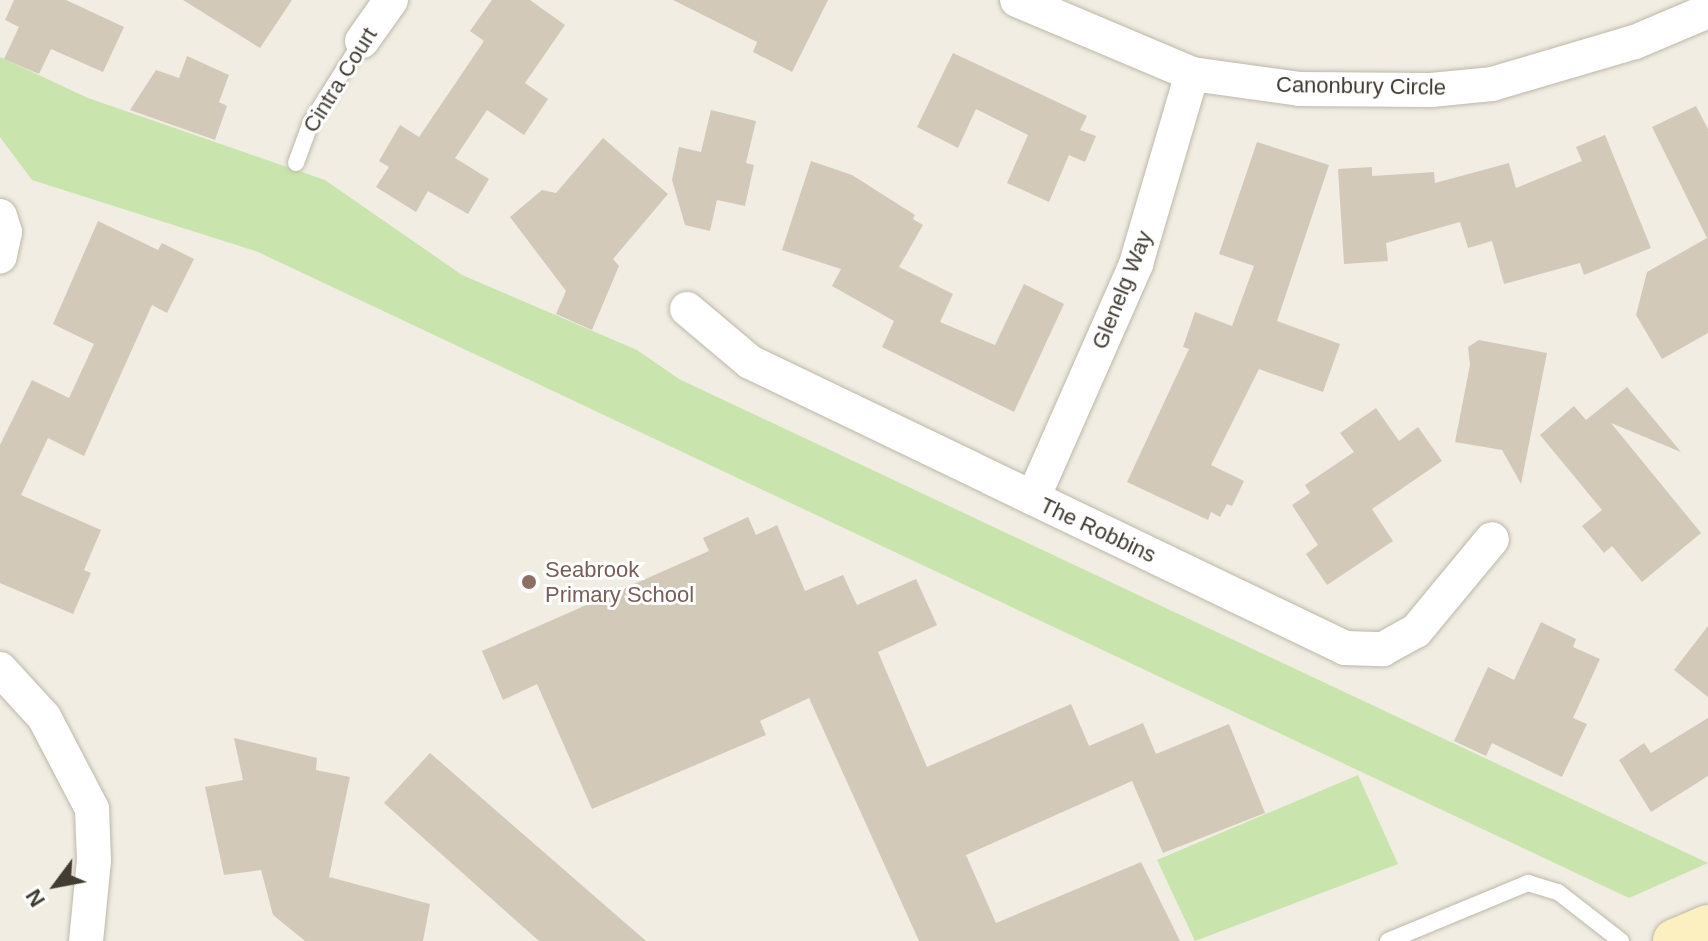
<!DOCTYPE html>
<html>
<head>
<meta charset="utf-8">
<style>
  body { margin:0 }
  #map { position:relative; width:1708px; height:941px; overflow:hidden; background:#f1ede3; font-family:Helvetica,sans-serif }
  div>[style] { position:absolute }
  .green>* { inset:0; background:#c9e4ac }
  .building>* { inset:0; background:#d2c9b9 }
  .roads { filter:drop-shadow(0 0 2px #beb8a9) drop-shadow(0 0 2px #beb8a9) }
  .lane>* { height:16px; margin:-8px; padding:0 8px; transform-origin:8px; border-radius:8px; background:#fff }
  .street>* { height:34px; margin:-17px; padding:0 17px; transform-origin:17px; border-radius:17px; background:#fff }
  .secondary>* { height:44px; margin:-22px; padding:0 22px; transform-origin:22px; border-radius:22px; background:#fcf0c1 }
  .dots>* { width:22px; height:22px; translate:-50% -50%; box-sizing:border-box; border:4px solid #fff; border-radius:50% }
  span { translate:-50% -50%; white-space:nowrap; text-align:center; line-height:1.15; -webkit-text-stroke:6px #fff; paint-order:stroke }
  .street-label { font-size:22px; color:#423d33 }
  .education-label { font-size:22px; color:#785e54 }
  .left { translate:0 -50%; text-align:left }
  .north { position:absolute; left:16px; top:845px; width:80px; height:80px; -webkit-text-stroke:6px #fff; paint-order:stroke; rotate:238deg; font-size:22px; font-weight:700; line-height:32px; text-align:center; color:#423d33 }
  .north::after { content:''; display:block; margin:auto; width:28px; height:36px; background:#423d33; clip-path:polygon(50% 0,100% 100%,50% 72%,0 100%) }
</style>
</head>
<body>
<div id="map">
  <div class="green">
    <div style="clip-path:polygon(0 57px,88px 98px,325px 180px,462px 275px,637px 350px,679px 379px,1708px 863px,1629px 898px,258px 252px,32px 180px,0 137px)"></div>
    <div style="clip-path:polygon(1358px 775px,1398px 864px,1195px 941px,1157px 860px)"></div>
  </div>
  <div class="building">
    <div style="clip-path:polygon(14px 0,66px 0,124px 27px,103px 72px,51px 49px,39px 74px,4px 59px,19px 27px,5px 20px)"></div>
    <div style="clip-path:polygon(183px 0,292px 0,260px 48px)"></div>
    <div style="clip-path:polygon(492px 0,530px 0,565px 25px,525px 83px,548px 99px,524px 135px,487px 110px,455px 158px,489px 179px,468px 214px,428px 191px,416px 212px,376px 187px,389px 167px,379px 161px,400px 125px,419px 137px,484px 41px,470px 31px)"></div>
    <div style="clip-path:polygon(673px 0,828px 0,792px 72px,753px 52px,757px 42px)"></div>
    <div style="clip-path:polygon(953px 53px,1087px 116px,1080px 130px,1096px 136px,1085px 162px,1069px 155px,1049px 202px,1007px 183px,1028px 135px,976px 109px,958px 148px,917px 127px)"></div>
    <div style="clip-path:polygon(187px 56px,229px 75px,219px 102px,227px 106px,215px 140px,130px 110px,156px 70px,179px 78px)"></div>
    <div style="clip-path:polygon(1696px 106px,1708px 129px,1708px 333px,1662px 359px,1636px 315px,1647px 272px,1707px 238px,1652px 127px)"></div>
    <div style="clip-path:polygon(711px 110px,756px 121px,746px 163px,754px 165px,745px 206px,717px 200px,710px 231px,685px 225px,672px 180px,679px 147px,701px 152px)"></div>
    <div style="clip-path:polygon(1605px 135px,1651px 248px,1584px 275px,1580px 263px,1504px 284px,1492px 241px,1468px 248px,1460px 222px,1386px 243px,1388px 261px,1344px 264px,1338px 169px,1372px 167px,1372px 176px,1434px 172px,1435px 183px,1509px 163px,1516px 188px,1582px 161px,1576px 147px)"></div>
    <div style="clip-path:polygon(603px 138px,668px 194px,613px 259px,619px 266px,592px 330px,556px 314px,566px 291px,510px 217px,542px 190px,556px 193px)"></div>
    <div style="clip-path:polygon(1257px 142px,1329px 165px,1277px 321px,1340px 344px,1323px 392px,1259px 369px,1211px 465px,1244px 481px,1232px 506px,1227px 504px,1220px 517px,1211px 512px,1208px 520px,1127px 482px,1189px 349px,1183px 347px,1195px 312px,1232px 326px,1254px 266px,1219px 254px)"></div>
    <div style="clip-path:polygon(811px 161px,852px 175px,915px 215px,913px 219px,923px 225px,899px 267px,953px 294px,940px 322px,995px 345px,1024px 284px,1064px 304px,1014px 412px,882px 347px,894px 321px,832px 286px,841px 269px,782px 250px)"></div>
    <div style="clip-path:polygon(98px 221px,158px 250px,162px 243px,194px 259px,167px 313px,152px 305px,84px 456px,48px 438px,21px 495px,101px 530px,84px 570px,91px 573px,73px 614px,0 583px,0 445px,32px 380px,69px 398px,94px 344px,53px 324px)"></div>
    <div style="clip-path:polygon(1479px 340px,1547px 353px,1521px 484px,1502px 450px,1455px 442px,1470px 365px,1468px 347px)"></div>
    <div style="clip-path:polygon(1627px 387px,1681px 452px,1611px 423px,1701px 533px,1642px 582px,1612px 546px,1604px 553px,1582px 526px,1602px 510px,1540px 435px,1574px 406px,1586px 420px)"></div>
    <div style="clip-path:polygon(1376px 408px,1399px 441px,1418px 427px,1442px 461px,1372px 509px,1393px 541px,1327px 585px,1306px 554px,1318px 545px,1292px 505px,1310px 493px,1305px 485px,1354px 452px,1340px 433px)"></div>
    <div style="clip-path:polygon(748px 517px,756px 535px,777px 525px,805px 591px,843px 575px,857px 605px,916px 579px,937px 625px,878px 652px,927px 767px,1071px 704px,1089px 746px,1143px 723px,1156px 754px,1229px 724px,1265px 813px,1163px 853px,1132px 781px,966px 855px,996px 923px,1141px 862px,1180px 941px,919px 941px,809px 698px,760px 721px,766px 735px,592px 809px,537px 684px,503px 700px,482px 651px,709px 551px,703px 538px)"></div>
    <div style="clip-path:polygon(1541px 622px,1576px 639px,1573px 647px,1600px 659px,1573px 718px,1587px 724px,1562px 777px,1492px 743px,1486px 756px,1454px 741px,1488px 667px,1514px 680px)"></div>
    <div style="clip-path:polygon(1708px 626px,1708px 697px,1674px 670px)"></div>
    <div style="clip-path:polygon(1708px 718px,1708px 776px,1651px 812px,1619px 760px,1644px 743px,1651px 753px)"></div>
    <div style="clip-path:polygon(234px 738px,317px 758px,316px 770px,350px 777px,329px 877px,430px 904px,423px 941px,305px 941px,273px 915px,261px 870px,224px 875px,205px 787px,243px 780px)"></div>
    <div style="clip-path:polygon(430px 753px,646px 941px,539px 941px,384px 803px)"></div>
  </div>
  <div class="roads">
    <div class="lane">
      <div style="left:296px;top:163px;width:44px;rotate:-69.9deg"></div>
      <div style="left:311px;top:122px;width:96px;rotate:-57.8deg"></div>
      <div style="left:1388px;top:941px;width:152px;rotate:-22.5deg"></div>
      <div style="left:1528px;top:883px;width:31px;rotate:17deg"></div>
      <div style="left:1558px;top:892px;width:80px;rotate:37.9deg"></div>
    </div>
    <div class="street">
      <div style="left:1017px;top:0;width:190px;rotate:22.9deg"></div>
      <div style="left:1192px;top:74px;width:109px;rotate:7.9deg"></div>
      <div style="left:1300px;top:89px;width:131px;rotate:0.4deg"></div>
      <div style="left:1431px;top:90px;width:61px;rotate:-5.6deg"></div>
      <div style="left:1492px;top:84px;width:149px;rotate:-16.4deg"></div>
      <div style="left:1635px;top:42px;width:79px;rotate:-23deg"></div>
      <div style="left:362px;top:41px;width:50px;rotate:-54.7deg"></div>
      <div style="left:0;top:216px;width:17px;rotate:73deg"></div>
      <div style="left:5px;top:232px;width:25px;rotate:102deg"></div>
      <div style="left:687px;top:309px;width:82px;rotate:40.1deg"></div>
      <div style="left:750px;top:362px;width:660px;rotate:25.67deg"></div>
      <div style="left:1345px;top:648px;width:38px;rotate:2deg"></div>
      <div style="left:1383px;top:649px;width:38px;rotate:-29deg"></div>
      <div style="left:1416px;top:631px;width:119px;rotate:-50.4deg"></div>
      <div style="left:1033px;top:498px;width:256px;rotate:-66.2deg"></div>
      <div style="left:1136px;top:264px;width:198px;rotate:-73.6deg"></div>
      <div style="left:0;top:669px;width:65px;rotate:47.5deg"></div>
      <div style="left:44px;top:717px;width:104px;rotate:62.4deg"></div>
      <div style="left:92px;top:809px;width:51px;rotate:87.8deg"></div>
      <div style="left:94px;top:860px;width:81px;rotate:95.6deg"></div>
    </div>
    <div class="secondary">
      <div style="left:1675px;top:941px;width:36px;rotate:-23deg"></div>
    </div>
  </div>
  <div class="dots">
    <div style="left:529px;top:582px;background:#8d6e63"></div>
  </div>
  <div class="street-label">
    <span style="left:340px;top:80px;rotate:-58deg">Cintra Court</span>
    <span style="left:1361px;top:86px;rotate:1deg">Canonbury Circle</span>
    <span style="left:1122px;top:290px;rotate:-68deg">Glenelg Way</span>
    <span style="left:1098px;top:530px;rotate:25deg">The Robbins</span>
  </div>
  <div class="education-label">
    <span class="left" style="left:545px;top:582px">Seabrook<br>Primary School</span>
  </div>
  <div class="north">N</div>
</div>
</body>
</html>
